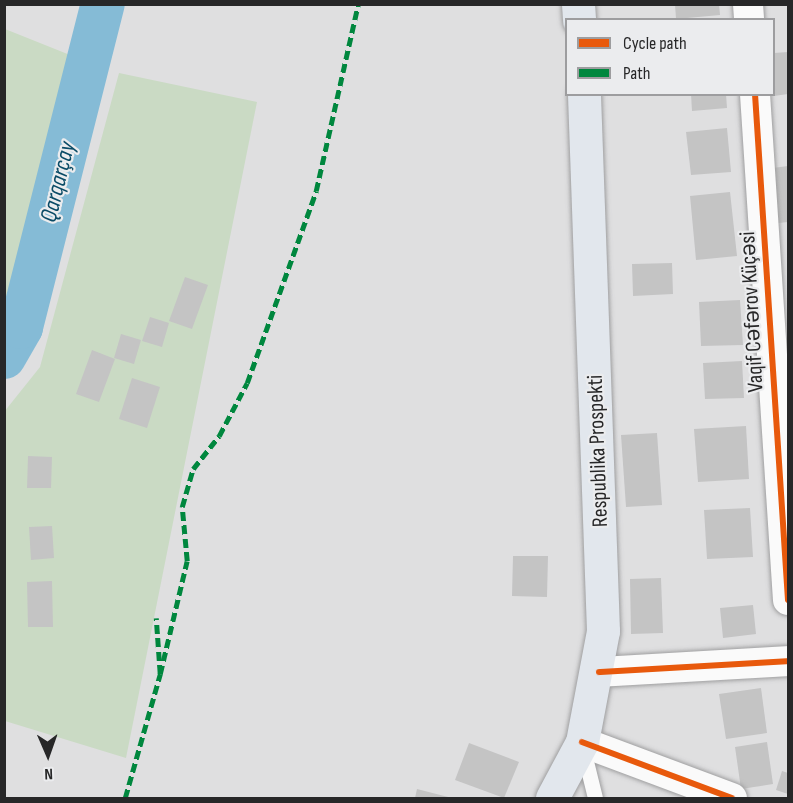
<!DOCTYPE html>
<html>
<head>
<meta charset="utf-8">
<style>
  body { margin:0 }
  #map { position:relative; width:793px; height:803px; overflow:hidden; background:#dfdfe0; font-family:"Sofia Sans Condensed",sans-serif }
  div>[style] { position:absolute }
  .green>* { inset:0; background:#cadac4 }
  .river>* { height:44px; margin:-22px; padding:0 22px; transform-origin:22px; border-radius:22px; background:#85bbd6 }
  .building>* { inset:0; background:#c4c4c4 }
  .roads { filter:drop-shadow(0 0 2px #9f9fa0) drop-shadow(0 0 2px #9f9fa0) }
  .lane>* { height:15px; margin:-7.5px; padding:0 7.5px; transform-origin:7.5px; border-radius:7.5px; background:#fafafa }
  .street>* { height:30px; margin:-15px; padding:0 15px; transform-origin:15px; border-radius:15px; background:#fafafa }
  .primary>* { height:33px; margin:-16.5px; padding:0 16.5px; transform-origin:16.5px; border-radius:16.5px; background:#e2e7ed }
  .quiet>* { height:4.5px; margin-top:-2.25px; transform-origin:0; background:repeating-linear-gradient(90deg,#00873e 0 9px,transparent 0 13.5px) }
  .cycleway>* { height:6px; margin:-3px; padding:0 3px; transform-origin:3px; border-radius:3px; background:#e8590c }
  span { translate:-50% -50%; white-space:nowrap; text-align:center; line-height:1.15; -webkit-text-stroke:4.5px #ebecee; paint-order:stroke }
  .street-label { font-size:22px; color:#272728 }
  .water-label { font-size:24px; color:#0a4b66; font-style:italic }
  .frame { position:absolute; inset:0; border:6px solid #272728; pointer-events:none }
  .legend { position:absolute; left:565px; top:18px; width:210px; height:78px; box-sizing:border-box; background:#ebecee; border:2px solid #9d9d9f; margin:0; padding:8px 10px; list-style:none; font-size:18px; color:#272728 }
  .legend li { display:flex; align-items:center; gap:12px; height:30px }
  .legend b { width:30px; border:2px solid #9d9d9f }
  .north { position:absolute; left:18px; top:725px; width:60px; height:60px; -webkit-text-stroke:4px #ebecee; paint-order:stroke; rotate:178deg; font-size:16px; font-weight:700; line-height:24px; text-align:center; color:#272728 }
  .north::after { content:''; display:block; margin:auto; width:21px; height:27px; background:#272728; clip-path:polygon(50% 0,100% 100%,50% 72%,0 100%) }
</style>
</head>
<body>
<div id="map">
  <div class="green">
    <div style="clip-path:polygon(5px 29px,80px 59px,5px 331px)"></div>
    <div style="clip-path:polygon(119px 73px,257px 102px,126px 758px,5px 721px,4px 412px,40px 367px)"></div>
  </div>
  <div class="river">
    <div style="left:4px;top:357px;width:34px;rotate:-60deg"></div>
    <div style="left:21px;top:327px;width:333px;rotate:-75.8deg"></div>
  </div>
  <div class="building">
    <div style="clip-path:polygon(675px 4px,719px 4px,720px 15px,676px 19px)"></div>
    <div style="clip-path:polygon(788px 52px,788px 94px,774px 96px,774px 53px)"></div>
    <div style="clip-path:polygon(691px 94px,726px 94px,727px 108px,692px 111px)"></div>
    <div style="clip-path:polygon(727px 128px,731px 172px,691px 175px,686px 132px)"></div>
    <div style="clip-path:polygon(788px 166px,788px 222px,778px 223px,773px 168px)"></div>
    <div style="clip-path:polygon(730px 192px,737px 256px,696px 260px,690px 196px)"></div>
    <div style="clip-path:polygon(672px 263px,673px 294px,633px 296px,632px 264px)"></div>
    <div style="clip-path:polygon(185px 277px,208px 285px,192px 329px,169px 321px)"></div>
    <div style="clip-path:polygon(740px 300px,743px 345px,701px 346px,699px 302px)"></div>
    <div style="clip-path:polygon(150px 317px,169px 323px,162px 347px,142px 341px)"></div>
    <div style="clip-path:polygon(121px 334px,141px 340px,134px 364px,114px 358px)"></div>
    <div style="clip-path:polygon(92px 350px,115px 359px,99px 402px,76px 394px)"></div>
    <div style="clip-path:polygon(742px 361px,744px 398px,705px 399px,703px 363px)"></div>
    <div style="clip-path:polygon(132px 378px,160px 387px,147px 428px,119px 419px)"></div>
    <div style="clip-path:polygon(746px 426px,749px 479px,698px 482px,694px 429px)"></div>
    <div style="clip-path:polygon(657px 433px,662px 505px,626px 507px,621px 435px)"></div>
    <div style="clip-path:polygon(28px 456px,52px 457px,51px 488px,27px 488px)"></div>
    <div style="clip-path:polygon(750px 508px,753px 557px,707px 559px,704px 510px)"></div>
    <div style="clip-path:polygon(52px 526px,54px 558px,31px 560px,29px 527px)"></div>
    <div style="clip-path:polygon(513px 556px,548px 556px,547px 597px,512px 596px)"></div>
    <div style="clip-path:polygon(661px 578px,663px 633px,631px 634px,630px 579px)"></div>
    <div style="clip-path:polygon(52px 581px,53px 627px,28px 627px,27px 582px)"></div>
    <div style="clip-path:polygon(753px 605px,756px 634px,723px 638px,720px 608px)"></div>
    <div style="clip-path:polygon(761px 688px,767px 733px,726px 739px,719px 694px)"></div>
    <div style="clip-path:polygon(767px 742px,773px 784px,741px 789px,735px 747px)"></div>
    <div style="clip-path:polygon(469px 743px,519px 762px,504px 798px,455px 780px)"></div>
    <div style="clip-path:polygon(782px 771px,788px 773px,788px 794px,776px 790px)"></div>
    <div style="clip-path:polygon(417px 789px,452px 798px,415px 798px)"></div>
  </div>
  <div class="roads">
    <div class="lane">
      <div style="left:583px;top:749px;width:50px;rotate:76.2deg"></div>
    </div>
    <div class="street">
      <div style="left:748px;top:4px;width:16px;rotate:86deg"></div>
      <div style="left:755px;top:94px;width:507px;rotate:86.27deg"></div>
      <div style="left:599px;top:672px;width:189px;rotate:-3.3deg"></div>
      <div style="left:582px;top:742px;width:160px;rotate:20.5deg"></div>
    </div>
    <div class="primary">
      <div style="left:578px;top:4px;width:16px;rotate:86deg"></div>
      <div style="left:552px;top:798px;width:64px;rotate:-61.8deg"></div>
      <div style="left:582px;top:742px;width:113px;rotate:-79.3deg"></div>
      <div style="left:603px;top:631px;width:537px;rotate:-92.03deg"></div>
    </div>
  </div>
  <div class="quiet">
    <div style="left:160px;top:674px;width:116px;rotate:-76.6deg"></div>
    <div style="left:187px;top:561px;width:54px;rotate:-95.3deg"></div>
    <div style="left:182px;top:507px;width:40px;rotate:-74deg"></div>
    <div style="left:193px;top:469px;width:42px;rotate:-51.8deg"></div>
    <div style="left:219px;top:436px;width:60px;rotate:-62.2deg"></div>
    <div style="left:247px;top:383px;width:204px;rotate:-70.2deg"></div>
    <div style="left:316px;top:191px;width:192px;rotate:-77.3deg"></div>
    <div style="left:125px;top:798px;width:129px;rotate:-74.2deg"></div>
    <div style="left:160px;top:674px;width:56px;rotate:-94.1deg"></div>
  </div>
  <div class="cycleway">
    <div style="left:755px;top:94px;width:507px;rotate:86.27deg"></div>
    <div style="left:599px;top:672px;width:189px;rotate:-3.3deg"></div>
    <div style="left:582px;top:742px;width:160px;rotate:20.5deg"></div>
  </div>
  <div class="street-label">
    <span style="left:752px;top:312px;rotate:-93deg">Vaqif Cəfərov Küçəsi</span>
    <span style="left:598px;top:451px;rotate:-92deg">Respublika Prospekti</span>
  </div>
  <div class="water-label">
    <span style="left:58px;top:182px;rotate:-76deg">Qarqarçay</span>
  </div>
  <div class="frame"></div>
  <ul class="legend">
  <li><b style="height:8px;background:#e8590c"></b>Cycle path</li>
  <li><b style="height:8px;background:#00873e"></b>Path</li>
  </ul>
  <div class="north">N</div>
</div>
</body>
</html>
